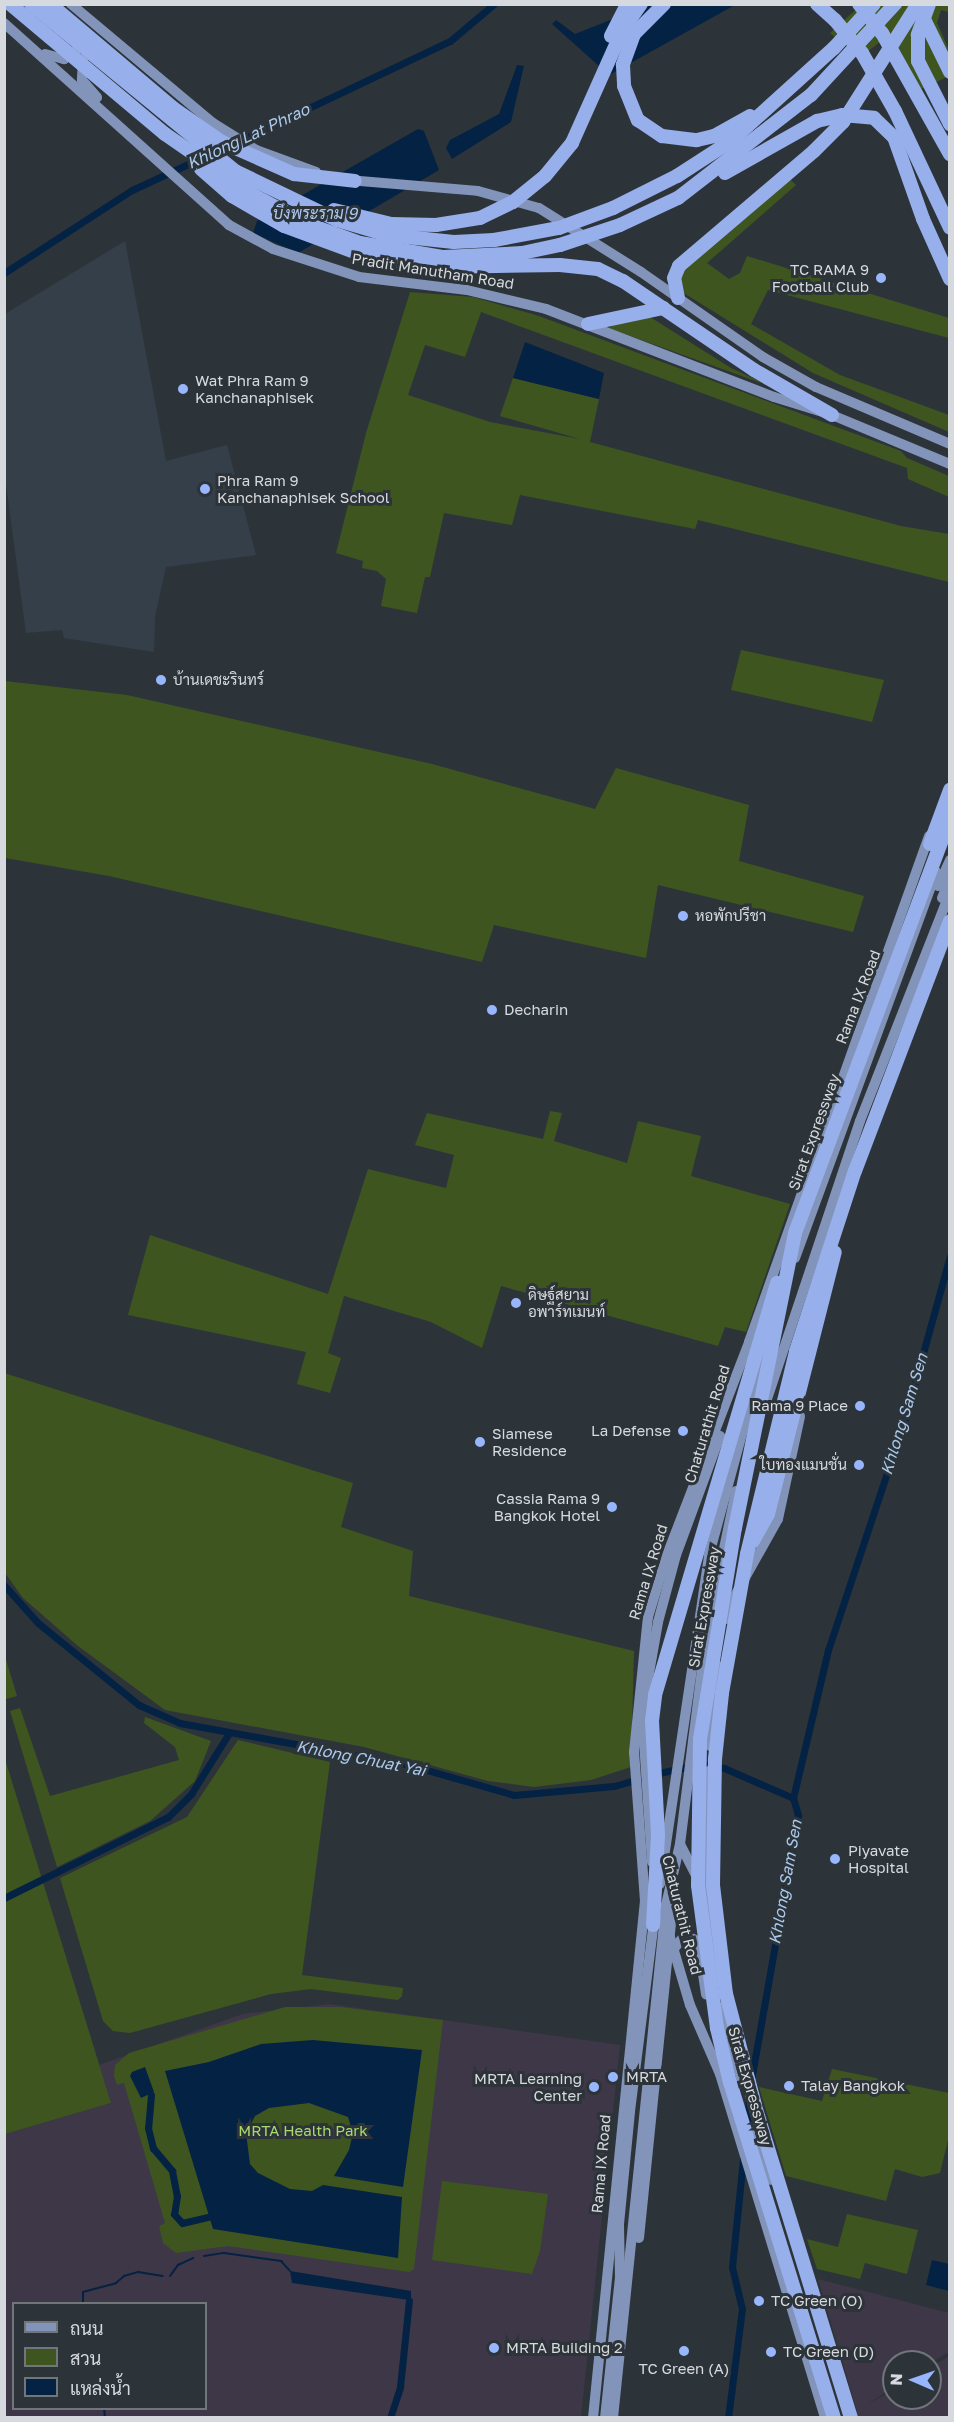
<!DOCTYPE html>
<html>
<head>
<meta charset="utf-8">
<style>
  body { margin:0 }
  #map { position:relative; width:954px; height:2422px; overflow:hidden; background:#2d3439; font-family:"Golos Text",Sarabun,sans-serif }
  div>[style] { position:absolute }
  .commercial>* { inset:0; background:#3e3747 }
  .built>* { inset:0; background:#343f49 }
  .green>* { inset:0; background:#3e5520 }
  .water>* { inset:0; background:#042243 }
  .stream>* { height:2px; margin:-1px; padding:0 1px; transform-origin:1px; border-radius:1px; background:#042243 }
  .canal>* { height:7px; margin:-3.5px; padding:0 3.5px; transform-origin:3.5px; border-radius:3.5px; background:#042243 }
  .major>* { height:10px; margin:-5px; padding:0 5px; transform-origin:5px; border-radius:5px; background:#8394ba }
  .highway>* { height:14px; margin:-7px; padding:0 7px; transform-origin:7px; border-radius:7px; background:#97afeb }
  .dots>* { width:16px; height:16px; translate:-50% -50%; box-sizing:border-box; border:3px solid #2d3439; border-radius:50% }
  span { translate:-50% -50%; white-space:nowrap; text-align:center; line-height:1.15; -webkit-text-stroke:6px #2d3439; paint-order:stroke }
  .poi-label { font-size:15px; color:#d6dade }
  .right { translate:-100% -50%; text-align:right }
  .left { translate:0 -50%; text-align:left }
  .street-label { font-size:15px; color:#d6dade }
  .park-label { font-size:15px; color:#a8da6b }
  .water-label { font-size:16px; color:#abc9ed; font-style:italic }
  .frame { position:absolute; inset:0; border:6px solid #d6dade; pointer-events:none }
  .legend { position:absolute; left:12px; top:2302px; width:195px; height:108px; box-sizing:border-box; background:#2d3439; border:2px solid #71767b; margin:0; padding:8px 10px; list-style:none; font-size:18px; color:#d6dade }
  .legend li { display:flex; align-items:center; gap:12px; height:30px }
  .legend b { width:30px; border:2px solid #71767b }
  .north { position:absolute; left:882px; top:2350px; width:60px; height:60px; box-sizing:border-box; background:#2d3439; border:2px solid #71767b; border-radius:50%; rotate:272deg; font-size:16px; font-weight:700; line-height:24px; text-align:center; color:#d6dade }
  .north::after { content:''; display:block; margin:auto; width:21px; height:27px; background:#97b6fd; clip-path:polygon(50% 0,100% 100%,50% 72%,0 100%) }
</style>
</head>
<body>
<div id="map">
  <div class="commercial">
    <div style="clip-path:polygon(evenodd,329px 2004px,620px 2045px,581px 2417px,5px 2418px,5px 2134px,111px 2103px,99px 2065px,243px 2014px,329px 2004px,14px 2304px,206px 2304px,206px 2408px,14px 2408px,14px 2304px)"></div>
    <div style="clip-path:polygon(818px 2279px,949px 2313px,949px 2352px,930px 2363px,894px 2362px,894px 2387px,866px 2405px,894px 2390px,894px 2398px,930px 2398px,930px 2368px,949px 2356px,949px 2417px,845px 2417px,857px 2411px)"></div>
  </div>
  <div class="built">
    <div style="clip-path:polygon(125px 241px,166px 461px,227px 445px,256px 555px,166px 567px,155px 616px,154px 652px,64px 638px,62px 630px,26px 633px,5px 477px,5px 314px)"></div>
  </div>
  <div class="green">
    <div style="clip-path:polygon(861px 5px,949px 5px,949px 12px,941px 10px,937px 23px,949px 50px,949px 76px,919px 90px,888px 36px,859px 58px,830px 33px)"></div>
    <div style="clip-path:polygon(789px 178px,796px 185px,707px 263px,729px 279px,740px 273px,747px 256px,949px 318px,949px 338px,768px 290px,751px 324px,840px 375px,949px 415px,949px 432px,813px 373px,682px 292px,679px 284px,684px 266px)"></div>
    <div style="clip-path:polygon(410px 292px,473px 297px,539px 316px,901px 451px,907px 458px,949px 476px,949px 497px,908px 479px,907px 468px,481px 312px,465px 357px,425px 345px,408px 395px,490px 422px,580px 439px,500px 416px,513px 378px,599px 399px,590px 442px,901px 526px,949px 534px,949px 582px,698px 520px,695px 529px,520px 495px,512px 525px,444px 513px,430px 577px,425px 577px,417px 613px,381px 606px,386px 579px,377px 571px,362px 568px,363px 561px,336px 553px,366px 433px)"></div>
    <div style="clip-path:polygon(631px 316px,650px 317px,731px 368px,772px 387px,608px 328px)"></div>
    <div style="clip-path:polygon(741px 650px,884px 680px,872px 722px,731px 690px)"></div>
    <div style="clip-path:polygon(5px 681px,127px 695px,432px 764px,595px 809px,616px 768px,749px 805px,739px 861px,864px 896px,853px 932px,658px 885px,646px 958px,494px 925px,482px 962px,109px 876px,5px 858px)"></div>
    <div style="clip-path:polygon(550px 1111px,562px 1113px,554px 1141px,627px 1163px,638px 1121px,701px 1136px,691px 1176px,790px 1204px,746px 1332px,725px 1327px,718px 1346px,501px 1286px,482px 1348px,431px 1322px,344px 1296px,328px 1353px,341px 1358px,330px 1393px,297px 1384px,306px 1352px,128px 1315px,150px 1235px,328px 1294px,368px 1169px,446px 1188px,454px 1155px,415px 1145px,427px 1113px,543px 1139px)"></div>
    <div style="clip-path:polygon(4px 1373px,353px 1483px,341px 1527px,413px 1551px,409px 1596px,634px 1651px,631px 1767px,591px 1780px,534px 1787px,488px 1781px,364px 1747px,165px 1710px,78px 1646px,23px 1598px,5px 1573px)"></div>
    <div style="clip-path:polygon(4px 1653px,17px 1696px,6px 1699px,4px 1696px)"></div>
    <div style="clip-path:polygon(20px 1708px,50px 1796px,179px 1760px,175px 1747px,144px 1723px,145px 1717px,211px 1741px,195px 1781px,150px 1821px,57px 1867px,10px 1711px)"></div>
    <div style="clip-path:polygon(238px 1740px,330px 1762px,302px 1975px,403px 1988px,402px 1996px,398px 2000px,311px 1989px,271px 1994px,130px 2033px,113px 2031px,103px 2021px,60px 1878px,187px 1817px)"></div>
    <div style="clip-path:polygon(5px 1759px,111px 2103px,5px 2134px,4px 2134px)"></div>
    <div style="clip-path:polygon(285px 2007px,341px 2007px,443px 2020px,414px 2269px,409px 2272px,228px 2246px,176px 2253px,163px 2243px,159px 2226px,165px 2223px,124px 2083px,117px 2085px,114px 2076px,115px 2065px,129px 2053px)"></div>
    <div style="clip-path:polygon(832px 2069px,949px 2093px,949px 2136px,940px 2173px,922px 2177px,895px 2169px,886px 2201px,786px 2176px,759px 2087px,822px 2101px)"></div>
    <div style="clip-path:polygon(442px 2181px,548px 2194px,540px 2251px,532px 2274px,432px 2260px)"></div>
    <div style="clip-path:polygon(847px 2214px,918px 2230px,907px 2274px,865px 2263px,860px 2279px,817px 2269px,807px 2239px,838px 2247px)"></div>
  </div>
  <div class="water">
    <div style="clip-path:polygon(648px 5px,735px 5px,609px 75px,552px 24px,556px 20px,575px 34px)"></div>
    <div style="clip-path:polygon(517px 65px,524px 66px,511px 122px,452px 159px,446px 148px,450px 140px,499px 114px)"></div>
    <div style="clip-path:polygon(418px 129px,424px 131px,439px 170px,298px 253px,253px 233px,257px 221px)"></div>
    <div style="clip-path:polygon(525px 342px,604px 373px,599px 399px,513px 378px)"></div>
    <div style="clip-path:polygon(313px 2040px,422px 2050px,403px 2187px,334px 2176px,349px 2150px,353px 2133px,348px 2117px,309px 2103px,269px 2108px,255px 2116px,246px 2133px,250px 2164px,258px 2173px,290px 2189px,312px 2191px,323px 2185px,402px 2197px,398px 2258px,213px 2229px,165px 2071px,209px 2062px,261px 2044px)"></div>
    <div style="clip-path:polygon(145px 2067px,154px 2092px,141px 2098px,130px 2076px,132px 2072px)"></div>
    <div style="clip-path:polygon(932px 2260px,949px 2264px,949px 2291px,926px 2285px)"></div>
    <div style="clip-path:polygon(290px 2271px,411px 2291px,411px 2297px,409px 2300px,292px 2283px)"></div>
  </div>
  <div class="stream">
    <div style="left:204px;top:2256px;width:20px;rotate:-9deg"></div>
    <div style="left:224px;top:2253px;width:58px;rotate:8deg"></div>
    <div style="left:281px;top:2261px;width:13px;rotate:48deg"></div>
    <div style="left:170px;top:2276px;width:14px;rotate:-54deg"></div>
    <div style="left:178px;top:2265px;width:17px;rotate:-25deg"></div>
    <div style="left:83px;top:2304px;width:12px;rotate:-90deg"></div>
    <div style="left:83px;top:2292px;width:34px;rotate:-15deg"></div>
    <div style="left:116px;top:2283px;width:11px;rotate:-41deg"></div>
    <div style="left:124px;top:2276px;width:15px;rotate:-16deg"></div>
    <div style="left:138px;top:2272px;width:25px;rotate:9deg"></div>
    <div style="left:104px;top:2408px;width:10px;rotate:84deg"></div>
  </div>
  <div class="canal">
    <div style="left:239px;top:141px;width:233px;rotate:-25.4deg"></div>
    <div style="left:450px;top:41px;width:57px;rotate:-40.1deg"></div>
    <div style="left:4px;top:273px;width:153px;rotate:-33deg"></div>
    <div style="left:132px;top:190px;width:76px;rotate:-24.9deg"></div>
    <div style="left:4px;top:1585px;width:51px;rotate:48.2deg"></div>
    <div style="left:38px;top:1623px;width:130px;rotate:39.1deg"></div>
    <div style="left:139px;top:1705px;width:45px;rotate:23.7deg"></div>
    <div style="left:180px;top:1723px;width:230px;rotate:10.3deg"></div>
    <div style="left:406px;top:1764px;width:112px;rotate:16deg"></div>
    <div style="left:514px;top:1795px;width:100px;rotate:-5.1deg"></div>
    <div style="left:614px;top:1786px;width:25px;rotate:-16deg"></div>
    <div style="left:654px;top:1774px;width:48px;rotate:-12deg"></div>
    <div style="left:701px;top:1764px;width:23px;rotate:10deg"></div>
    <div style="left:724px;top:1768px;width:75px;rotate:23.5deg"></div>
    <div style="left:4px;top:1898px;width:183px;rotate:-26.3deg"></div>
    <div style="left:168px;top:1817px;width:33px;rotate:-45deg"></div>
    <div style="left:191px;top:1794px;width:72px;rotate:-58.1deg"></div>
    <div style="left:752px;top:2075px;width:264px;rotate:-80deg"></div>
    <div style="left:798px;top:1815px;width:18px;rotate:-106deg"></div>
    <div style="left:793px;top:1798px;width:152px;rotate:-76.7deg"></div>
    <div style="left:828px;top:1650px;width:244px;rotate:-71.6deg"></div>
    <div style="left:905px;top:1418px;width:168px;rotate:-74.5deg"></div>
    <div style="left:151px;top:2095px;width:33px;rotate:95deg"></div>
    <div style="left:148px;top:2128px;width:21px;rotate:76deg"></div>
    <div style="left:153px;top:2148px;width:30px;rotate:50deg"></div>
    <div style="left:172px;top:2171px;width:25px;rotate:79deg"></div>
    <div style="left:177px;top:2196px;width:18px;rotate:99deg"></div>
    <div style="left:174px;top:2214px;width:12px;rotate:48deg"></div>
    <div style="left:182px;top:2223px;width:28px;rotate:-13deg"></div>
    <div style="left:747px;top:2123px;width:25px;rotate:-85deg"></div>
    <div style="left:390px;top:2418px;width:33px;rotate:-72deg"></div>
    <div style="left:400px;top:2387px;width:87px;rotate:-84.1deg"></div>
    <div style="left:728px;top:2418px;width:110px;rotate:-82.7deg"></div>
    <div style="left:742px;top:2309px;width:43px;rotate:-103.4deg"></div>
    <div style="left:732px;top:2267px;width:110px;rotate:-84.2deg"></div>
  </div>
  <div class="major">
    <div style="left:71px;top:4px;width:185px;rotate:40deg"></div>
    <div style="left:213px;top:123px;width:51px;rotate:32.1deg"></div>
    <div style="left:256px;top:150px;width:64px;rotate:20.1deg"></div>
    <div style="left:4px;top:23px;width:302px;rotate:41.9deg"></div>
    <div style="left:229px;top:225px;width:50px;rotate:28.6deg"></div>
    <div style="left:273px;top:249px;width:90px;rotate:18deg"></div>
    <div style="left:359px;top:277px;width:109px;rotate:6.9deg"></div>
    <div style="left:467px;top:290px;width:81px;rotate:13.5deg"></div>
    <div style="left:546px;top:309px;width:244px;rotate:21.1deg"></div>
    <div style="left:774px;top:397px;width:61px;rotate:17.2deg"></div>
    <div style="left:832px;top:415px;width:128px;rotate:22.6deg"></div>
    <div style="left:45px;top:54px;width:20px;rotate:15deg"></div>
    <div style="left:64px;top:59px;width:14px;rotate:-34deg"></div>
    <div style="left:83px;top:59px;width:21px;rotate:93deg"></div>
    <div style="left:82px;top:80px;width:23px;rotate:49deg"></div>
    <div style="left:348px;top:180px;width:130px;rotate:4.8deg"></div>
    <div style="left:478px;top:191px;width:63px;rotate:15.6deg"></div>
    <div style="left:539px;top:208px;width:120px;rotate:32.1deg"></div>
    <div style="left:641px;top:272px;width:149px;rotate:34.9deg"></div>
    <div style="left:763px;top:357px;width:61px;rotate:29.5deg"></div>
    <div style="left:816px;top:387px;width:146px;rotate:23deg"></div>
    <div style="left:938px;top:886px;width:29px;rotate:-65deg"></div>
    <div style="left:942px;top:898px;width:22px;rotate:-68deg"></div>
    <div style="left:795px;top:1258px;width:411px;rotate:-69.9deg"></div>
    <div style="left:765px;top:1405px;width:299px;rotate:-71.5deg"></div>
    <div style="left:860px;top:1121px;width:246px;rotate:-68.5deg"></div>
    <div style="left:726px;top:1619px;width:11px;rotate:-80deg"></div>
    <div style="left:728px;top:1608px;width:102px;rotate:-60.7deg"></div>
    <div style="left:778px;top:1519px;width:105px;rotate:-77.9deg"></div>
    <div style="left:710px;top:1746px;width:80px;rotate:-83.5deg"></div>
    <div style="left:709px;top:1771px;width:125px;rotate:90.9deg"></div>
    <div style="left:707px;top:1896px;width:85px;rotate:82.5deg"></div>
    <div style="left:680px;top:1844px;width:39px;rotate:63deg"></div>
    <div style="left:652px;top:1862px;width:119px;rotate:-93.8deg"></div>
    <div style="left:644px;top:1743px;width:64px;rotate:-86.4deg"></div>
    <div style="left:648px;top:1679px;width:58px;rotate:-80deg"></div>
    <div style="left:658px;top:1622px;width:69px;rotate:-75deg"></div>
    <div style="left:676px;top:1555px;width:127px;rotate:-69.7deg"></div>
    <div style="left:660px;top:1884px;width:333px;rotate:-81.5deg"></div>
    <div style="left:709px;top:1555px;width:222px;rotate:-74.8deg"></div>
    <div style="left:667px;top:1927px;width:81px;rotate:73.6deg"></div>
    <div style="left:690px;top:2005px;width:75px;rotate:66.5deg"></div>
    <div style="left:720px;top:2074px;width:360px;rotate:73deg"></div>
    <div style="left:672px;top:1951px;width:21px;rotate:-51deg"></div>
    <div style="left:685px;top:1935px;width:14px;rotate:25deg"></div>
    <div style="left:698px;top:1941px;width:54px;rotate:81.4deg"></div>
    <div style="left:723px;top:2007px;width:77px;rotate:75.8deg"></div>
    <div style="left:756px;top:2131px;width:51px;rotate:73deg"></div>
    <div style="left:639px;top:2238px;width:356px;rotate:-84.2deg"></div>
    <div style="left:593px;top:2418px;width:520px;rotate:-84.26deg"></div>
    <div style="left:645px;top:1901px;width:149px;rotate:-94.2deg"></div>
    <div style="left:634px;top:1752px;width:136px;rotate:-84.1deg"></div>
    <div style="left:648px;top:1617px;width:65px;rotate:-73deg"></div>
    <div style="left:667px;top:1555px;width:228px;rotate:-68.9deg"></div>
    <div style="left:749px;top:1342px;width:537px;rotate:-70.42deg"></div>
    <div style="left:605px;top:2418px;width:141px;rotate:-83.9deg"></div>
    <div style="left:620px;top:2278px;width:54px;rotate:-91.1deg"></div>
    <div style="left:619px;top:2224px;width:114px;rotate:-84.4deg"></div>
    <div style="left:630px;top:2111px;width:193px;rotate:-82.8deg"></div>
    <div style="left:613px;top:2418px;width:516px;rotate:-84.1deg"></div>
    <div style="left:666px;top:1905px;width:63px;rotate:-77.1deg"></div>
    <div style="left:680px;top:1844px;width:216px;rotate:-82.8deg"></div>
    <div style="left:707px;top:1630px;width:142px;rotate:-78.2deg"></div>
  </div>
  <div class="highway">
    <div style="left:10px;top:4px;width:202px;rotate:40deg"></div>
    <div style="left:165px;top:134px;width:107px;rotate:34.7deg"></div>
    <div style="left:253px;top:195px;width:62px;rotate:27.8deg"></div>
    <div style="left:308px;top:224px;width:55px;rotate:20.1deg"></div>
    <div style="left:360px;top:243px;width:85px;rotate:9.5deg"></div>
    <div style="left:444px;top:257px;width:78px;rotate:-2.9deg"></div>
    <div style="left:522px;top:253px;width:39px;rotate:-12deg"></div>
    <div style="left:560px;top:245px;width:63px;rotate:-18.4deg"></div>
    <div style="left:620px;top:225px;width:64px;rotate:-25deg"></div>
    <div style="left:678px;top:198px;width:168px;rotate:-37.8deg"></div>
    <div style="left:811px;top:95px;width:124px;rotate:-47.3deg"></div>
    <div style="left:31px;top:4px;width:264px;rotate:39.3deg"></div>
    <div style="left:235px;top:171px;width:113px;rotate:25.7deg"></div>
    <div style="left:337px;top:220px;width:53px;rotate:16.4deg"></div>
    <div style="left:388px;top:235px;width:66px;rotate:6.1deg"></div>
    <div style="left:454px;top:242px;width:40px;rotate:-2.9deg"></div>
    <div style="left:494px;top:240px;width:66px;rotate:-10.5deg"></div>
    <div style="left:559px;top:228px;width:58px;rotate:-20.3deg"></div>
    <div style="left:613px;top:208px;width:72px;rotate:-26.6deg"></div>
    <div style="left:677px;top:176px;width:64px;rotate:-32.9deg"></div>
    <div style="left:731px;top:141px;width:139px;rotate:-42.1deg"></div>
    <div style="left:834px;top:48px;width:59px;rotate:-47.7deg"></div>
    <div style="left:50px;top:4px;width:161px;rotate:40.2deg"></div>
    <div style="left:173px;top:108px;width:60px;rotate:34.8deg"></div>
    <div style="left:222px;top:142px;width:79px;rotate:24deg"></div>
    <div style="left:294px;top:174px;width:61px;rotate:6.5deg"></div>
    <div style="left:664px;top:4px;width:42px;rotate:135deg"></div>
    <div style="left:634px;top:34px;width:33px;rotate:110deg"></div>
    <div style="left:623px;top:65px;width:21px;rotate:87deg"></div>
    <div style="left:624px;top:86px;width:37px;rotate:68deg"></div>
    <div style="left:638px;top:120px;width:29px;rotate:34deg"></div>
    <div style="left:662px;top:136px;width:35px;rotate:7deg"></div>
    <div style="left:697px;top:140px;width:17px;rotate:-13deg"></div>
    <div style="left:714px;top:136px;width:41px;rotate:-29.1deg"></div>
    <div style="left:817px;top:4px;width:24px;rotate:42deg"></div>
    <div style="left:835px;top:20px;width:43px;rotate:50.7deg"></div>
    <div style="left:862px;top:53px;width:67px;rotate:60.4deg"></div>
    <div style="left:895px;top:111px;width:129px;rotate:64.8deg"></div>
    <div style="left:859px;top:4px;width:37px;rotate:52deg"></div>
    <div style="left:882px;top:33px;width:139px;rotate:60.7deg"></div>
    <div style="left:929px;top:4px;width:33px;rotate:110deg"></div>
    <div style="left:918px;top:35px;width:26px;rotate:90deg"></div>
    <div style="left:918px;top:61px;width:71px;rotate:63.1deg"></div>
    <div style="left:921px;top:13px;width:66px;rotate:63.8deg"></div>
    <div style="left:611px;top:36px;width:36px;rotate:-63deg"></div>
    <div style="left:201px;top:169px;width:41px;rotate:41.1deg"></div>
    <div style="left:232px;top:196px;width:60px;rotate:30deg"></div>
    <div style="left:284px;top:226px;width:93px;rotate:20.2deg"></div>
    <div style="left:371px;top:258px;width:71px;rotate:7.3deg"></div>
    <div style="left:441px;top:267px;width:119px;rotate:-1deg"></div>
    <div style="left:560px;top:265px;width:38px;rotate:6deg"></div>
    <div style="left:598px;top:269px;width:28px;rotate:26deg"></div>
    <div style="left:623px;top:281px;width:158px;rotate:34.2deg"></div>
    <div style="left:754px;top:370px;width:90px;rotate:30deg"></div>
    <div style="left:725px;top:173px;width:106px;rotate:-29.5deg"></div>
    <div style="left:817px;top:121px;width:26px;rotate:-13deg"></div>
    <div style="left:842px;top:115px;width:32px;rotate:5deg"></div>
    <div style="left:874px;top:118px;width:28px;rotate:44deg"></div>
    <div style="left:894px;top:137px;width:87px;rotate:70.5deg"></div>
    <div style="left:923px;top:219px;width:66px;rotate:65.8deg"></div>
    <div style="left:334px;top:210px;width:59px;rotate:13.8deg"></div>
    <div style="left:391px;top:224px;width:45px;rotate:1.3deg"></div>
    <div style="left:436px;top:225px;width:45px;rotate:-9deg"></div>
    <div style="left:480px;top:218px;width:37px;rotate:-26deg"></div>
    <div style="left:513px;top:202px;width:41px;rotate:-39.1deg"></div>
    <div style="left:545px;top:176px;width:43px;rotate:-50.7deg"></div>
    <div style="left:572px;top:143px;width:123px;rotate:-65.9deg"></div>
    <div style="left:622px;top:31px;width:33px;rotate:-55deg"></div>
    <div style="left:678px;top:298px;width:20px;rotate:-101deg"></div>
    <div style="left:674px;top:278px;width:13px;rotate:-67deg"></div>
    <div style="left:679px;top:266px;width:177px;rotate:-40.4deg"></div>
    <div style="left:814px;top:151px;width:41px;rotate:-45deg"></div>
    <div style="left:843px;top:122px;width:140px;rotate:-57.6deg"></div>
    <div style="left:588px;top:324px;width:77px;rotate:-12deg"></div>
    <div style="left:930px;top:844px;width:58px;rotate:-69.7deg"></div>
    <div style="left:753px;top:1541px;width:31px;rotate:-61deg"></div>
    <div style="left:768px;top:1514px;width:270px;rotate:-75.7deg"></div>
    <div style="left:653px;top:1925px;width:90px;rotate:-86.8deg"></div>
    <div style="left:658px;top:1835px;width:114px;rotate:-93deg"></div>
    <div style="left:652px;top:1721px;width:26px;rotate:-83deg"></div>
    <div style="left:655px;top:1695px;width:430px;rotate:-73.5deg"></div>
    <div style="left:834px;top:2418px;width:351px;rotate:-107.2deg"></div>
    <div style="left:730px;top:2083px;width:57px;rotate:-103.3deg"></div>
    <div style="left:717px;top:2028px;width:144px;rotate:-97.6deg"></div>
    <div style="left:698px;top:1885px;width:146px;rotate:-89.2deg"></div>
    <div style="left:700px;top:1739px;width:214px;rotate:-80.6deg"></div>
    <div style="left:735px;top:1528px;width:301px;rotate:-78.5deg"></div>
    <div style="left:795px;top:1233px;width:443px;rotate:-69.5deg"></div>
    <div style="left:851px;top:2418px;width:327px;rotate:-107.1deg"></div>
    <div style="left:755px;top:2105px;width:115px;rotate:-104.6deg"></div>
    <div style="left:726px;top:1994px;width:110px;rotate:-96.8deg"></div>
    <div style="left:713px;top:1885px;width:126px;rotate:-89.1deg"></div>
    <div style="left:715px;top:1759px;width:66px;rotate:-83.9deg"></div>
    <div style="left:722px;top:1693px;width:141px;rotate:-79.8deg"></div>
    <div style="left:747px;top:1554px;width:209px;rotate:-76.4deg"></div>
    <div style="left:796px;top:1351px;width:189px;rotate:-71.9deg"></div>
    <div style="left:855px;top:1171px;width:267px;rotate:-69.2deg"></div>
  </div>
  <div class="dots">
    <div style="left:881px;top:278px;background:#97b6fd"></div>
    <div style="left:183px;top:389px;background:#97b6fd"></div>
    <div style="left:205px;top:489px;background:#97b6fd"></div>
    <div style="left:161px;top:680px;background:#97b6fd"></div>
    <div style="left:683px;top:916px;background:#97b6fd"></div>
    <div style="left:492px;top:1010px;background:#97b6fd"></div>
    <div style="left:516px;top:1303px;background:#97b6fd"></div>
    <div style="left:860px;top:1406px;background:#97b6fd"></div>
    <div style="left:683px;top:1431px;background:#97b6fd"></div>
    <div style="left:480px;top:1442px;background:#97b6fd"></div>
    <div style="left:859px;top:1465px;background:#97b6fd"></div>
    <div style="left:612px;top:1507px;background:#97b6fd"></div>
    <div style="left:835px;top:1859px;background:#97b6fd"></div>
    <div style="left:613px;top:2077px;background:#97b6fd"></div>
    <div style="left:789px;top:2086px;background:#97b6fd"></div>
    <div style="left:594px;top:2087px;background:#97b6fd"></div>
    <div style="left:759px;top:2301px;background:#97b6fd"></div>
    <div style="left:494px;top:2348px;background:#97b6fd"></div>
    <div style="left:684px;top:2351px;background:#97b6fd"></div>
    <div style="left:771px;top:2352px;background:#97b6fd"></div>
  </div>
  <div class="poi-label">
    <span class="right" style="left:869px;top:278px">TC RAMA 9<br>Football Club</span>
    <span class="left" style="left:195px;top:389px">Wat Phra Ram 9<br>Kanchanaphisek</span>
    <span class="left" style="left:217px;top:489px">Phra Ram 9<br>Kanchanaphisek School</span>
    <span class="left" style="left:173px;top:680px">บ้านเดชะรินทร์</span>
    <span class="left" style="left:695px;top:916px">หอพักปรีชา</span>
    <span class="left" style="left:504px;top:1010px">Decharin</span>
    <span class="left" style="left:528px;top:1303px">ดิษฐ์สยาม<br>อพาร์ทเมนท์</span>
    <span class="right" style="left:848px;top:1406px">Rama 9 Place</span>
    <span class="right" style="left:671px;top:1431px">La Defense</span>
    <span class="left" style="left:492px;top:1442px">Siamese<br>Residence</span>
    <span class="right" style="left:847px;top:1465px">ใบทองแมนชั่น</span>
    <span class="right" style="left:600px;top:1507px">Cassia Rama 9<br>Bangkok Hotel</span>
    <span class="left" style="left:848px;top:1859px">Piyavate<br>Hospital</span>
    <span class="left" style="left:626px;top:2077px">MRTA</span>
    <span class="right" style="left:582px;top:2087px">MRTA Learning<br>Center</span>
    <span class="left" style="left:801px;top:2086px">Talay Bangkok</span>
    <span class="left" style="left:771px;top:2301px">TC Green (O)</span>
    <span class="left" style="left:506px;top:2348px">MRTA Building 2</span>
    <span class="left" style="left:783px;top:2352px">TC Green (D)</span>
    <span style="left:684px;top:2369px">TC Green (A)</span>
  </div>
  <div class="street-label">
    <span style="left:433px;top:271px;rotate:9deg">Pradit Manutham Road</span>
    <span style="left:858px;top:997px;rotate:-69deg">Rama IX Road</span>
    <span style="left:814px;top:1132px;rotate:-70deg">Sirat Expressway</span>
    <span style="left:707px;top:1424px;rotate:-73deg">Chaturathit Road</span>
    <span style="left:648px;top:1572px;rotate:-73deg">Rama IX Road</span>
    <span style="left:704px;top:1607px;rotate:-80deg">Sirat Expressway</span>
    <span style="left:682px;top:1915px;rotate:76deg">Chaturathit Road</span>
    <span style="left:750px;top:2086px;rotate:74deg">Sirat Expressway</span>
    <span style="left:601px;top:2164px;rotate:-85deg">Rama IX Road</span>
  </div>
  <div class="park-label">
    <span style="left:303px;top:2131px">MRTA Health Park</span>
  </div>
  <div class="water-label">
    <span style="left:248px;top:136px;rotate:-25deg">Khlong Lat Phrao</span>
    <span style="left:315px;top:213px">บึงพระราม 9</span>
    <span style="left:904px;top:1414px;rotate:-73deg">Khlong Sam Sen</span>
    <span style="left:361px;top:1758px;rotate:11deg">Khlong Chuat Yai</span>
    <span style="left:785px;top:1882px;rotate:-80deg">Khlong Sam Sen</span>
  </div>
  <div class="frame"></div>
  <ul class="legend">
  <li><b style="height:8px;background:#8394ba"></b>ถนน</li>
  <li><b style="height:16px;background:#3e5520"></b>สวน</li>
  <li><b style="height:16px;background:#042243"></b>แหล่งน้ำ</li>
  </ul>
  <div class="north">N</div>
</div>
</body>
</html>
